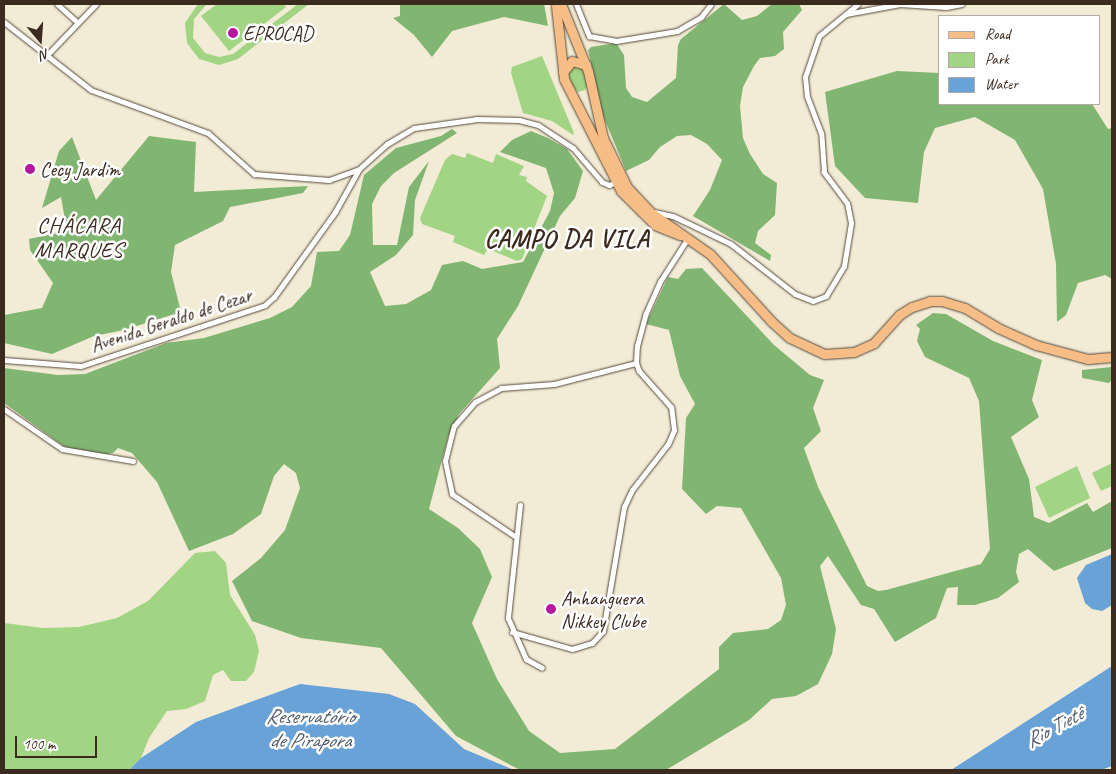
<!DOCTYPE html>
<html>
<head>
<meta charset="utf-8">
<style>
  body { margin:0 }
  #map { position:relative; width:1116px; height:774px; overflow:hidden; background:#f2ebd5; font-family:Caveat,sans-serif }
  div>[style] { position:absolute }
  .green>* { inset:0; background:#a1d483 }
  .forest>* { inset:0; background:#80b671 }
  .water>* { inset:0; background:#68a2d7 }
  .roads { filter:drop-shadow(0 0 1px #564739) drop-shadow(0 0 1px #564739) }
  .minor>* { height:5px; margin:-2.5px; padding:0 2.5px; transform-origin:2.5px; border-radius:2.5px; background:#fff }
  .primary>* { height:9px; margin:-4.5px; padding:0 4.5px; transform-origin:4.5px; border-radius:4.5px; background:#f6be86 }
  .dots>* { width:14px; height:14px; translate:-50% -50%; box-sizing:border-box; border:2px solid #fff; border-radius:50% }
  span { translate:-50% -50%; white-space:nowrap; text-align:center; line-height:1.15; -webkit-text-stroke:5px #fff; paint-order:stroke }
  .poi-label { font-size:20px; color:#3b2a1e }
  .left { translate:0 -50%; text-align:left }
  .street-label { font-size:20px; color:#3b2a1e }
  .water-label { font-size:21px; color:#4d5a68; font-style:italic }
  .quarter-label { font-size:22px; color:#3b2a1e; letter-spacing:1px }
  .district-label { font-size:25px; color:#3b2a1e; font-weight:700; letter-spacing:1px }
  .frame { position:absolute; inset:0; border:5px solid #3b2a1e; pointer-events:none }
  .legend { position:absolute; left:938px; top:15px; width:162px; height:90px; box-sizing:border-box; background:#fff; border:1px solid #b1aaa5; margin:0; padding:6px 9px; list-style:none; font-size:15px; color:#3b2a1e }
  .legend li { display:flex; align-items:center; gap:10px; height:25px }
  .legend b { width:25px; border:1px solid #b1aaa5 }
  .north { position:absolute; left:15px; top:15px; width:50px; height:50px; -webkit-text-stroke:4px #fff; paint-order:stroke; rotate:162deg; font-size:14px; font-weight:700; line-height:20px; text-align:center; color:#3b2a1e }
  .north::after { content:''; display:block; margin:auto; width:18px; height:22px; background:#3b2a1e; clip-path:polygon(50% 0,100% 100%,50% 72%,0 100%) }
  .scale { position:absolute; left:15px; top:736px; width:82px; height:22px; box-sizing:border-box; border:2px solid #3b2a1e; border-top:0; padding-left:6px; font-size:15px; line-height:18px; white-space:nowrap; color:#3b2a1e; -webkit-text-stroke:4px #fff; paint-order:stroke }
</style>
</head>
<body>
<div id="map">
  <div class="green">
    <div style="clip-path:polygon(198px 4px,207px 4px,194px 19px,193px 38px,205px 53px,219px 57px,233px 54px,298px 4px,309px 4px,238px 59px,219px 65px,199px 59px,187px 43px,185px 23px)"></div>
    <div style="clip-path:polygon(217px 4px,283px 4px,286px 7px,229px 51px,201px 16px)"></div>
    <div style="clip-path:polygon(542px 56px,574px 133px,573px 135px,552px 121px,523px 113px,511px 73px,512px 67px)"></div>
    <div style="clip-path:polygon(569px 65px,584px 67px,588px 85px,585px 90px,578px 92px,572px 86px,568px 74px)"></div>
    <div style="clip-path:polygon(467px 153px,493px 163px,496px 154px,524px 166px,519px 175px,527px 177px,526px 181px,547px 196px,522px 259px,517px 261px,488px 249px,484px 255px,453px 242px,455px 236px,422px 224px,420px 218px,445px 160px,452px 154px,465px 158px)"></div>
    <div style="clip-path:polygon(1112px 463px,1112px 486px,1101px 491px,1092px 473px)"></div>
    <div style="clip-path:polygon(1077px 466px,1090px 498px,1049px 518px,1035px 487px)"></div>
    <div style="clip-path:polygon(215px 551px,226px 563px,230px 595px,255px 635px,259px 651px,254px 672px,246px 681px,231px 681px,223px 670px,213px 675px,205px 701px,186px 709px,167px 711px,149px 738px,141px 758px,129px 770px,4px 770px,4px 623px,43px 628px,79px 627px,117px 618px,148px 601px,195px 553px)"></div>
  </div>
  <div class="forest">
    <div style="clip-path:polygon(400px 4px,544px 4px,548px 26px,504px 17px,452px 31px,432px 57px,414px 35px,393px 18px,400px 16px)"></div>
    <div style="clip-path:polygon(724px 4px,742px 20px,757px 16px,772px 4px,799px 4px,802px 10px,783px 32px,784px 49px,775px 56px,760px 58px,754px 66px,743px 87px,740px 106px,743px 138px,750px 154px,763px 174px,777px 183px,775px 215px,758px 231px,755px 243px,771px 255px,770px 261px,693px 216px,710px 190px,722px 160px,707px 144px,691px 135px,677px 136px,660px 147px,649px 160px,626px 171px,602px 113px,588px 50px,591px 47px,616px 43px,624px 55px,626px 88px,632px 97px,647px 102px,676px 78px,678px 45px,681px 39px)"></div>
    <div style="clip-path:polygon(897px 71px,940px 73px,940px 104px,1092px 104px,1108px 129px,1112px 128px,1112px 279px,1105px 275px,1078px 283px,1066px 315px,1057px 322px,1056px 264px,1043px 189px,1015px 140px,975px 117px,935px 128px,924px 152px,918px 203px,865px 198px,835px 166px,825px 92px)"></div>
    <div style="clip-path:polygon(452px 129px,457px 133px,394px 173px,381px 186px,372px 204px,373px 245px,397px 245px,409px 187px,429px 161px,415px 200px,413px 235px,396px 255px,370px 272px,385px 306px,406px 304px,431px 290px,442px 265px,463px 261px,482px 269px,523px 262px,550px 211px,554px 193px,546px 168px,500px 152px,512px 140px,531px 131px,548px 138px,567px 149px,583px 171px,575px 198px,560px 216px,518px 306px,497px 339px,500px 368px,459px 414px,448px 437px,429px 509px,458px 528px,480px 549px,492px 577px,472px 623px,497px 679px,529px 731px,560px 753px,615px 749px,719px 669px,719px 647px,733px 633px,768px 629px,781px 620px,786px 605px,781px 578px,741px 508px,717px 506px,706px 514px,682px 489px,686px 418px,695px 404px,680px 376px,669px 330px,646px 324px,668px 277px,678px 279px,686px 269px,702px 268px,774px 345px,810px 375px,824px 380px,813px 408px,821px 431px,804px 448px,818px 487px,867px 586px,878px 591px,886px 590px,981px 564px,990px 549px,979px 401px,969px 378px,925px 357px,917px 341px,920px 329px,916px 325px,933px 313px,946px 314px,993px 341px,1042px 360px,1032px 400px,1039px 417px,1011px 437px,1029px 479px,1034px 517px,1049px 523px,1087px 503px,1093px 512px,1112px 501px,1112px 548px,1054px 571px,1028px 549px,1019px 554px,1016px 572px,1019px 582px,998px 598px,975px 605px,957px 605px,958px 587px,947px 588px,936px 618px,895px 642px,874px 609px,861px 605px,828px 556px,820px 566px,836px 629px,832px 654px,818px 684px,796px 696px,772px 699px,749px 720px,666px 770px,520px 770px,456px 736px,381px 648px,301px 638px,252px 621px,232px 581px,261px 558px,285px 530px,300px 488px,296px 473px,284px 464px,274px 476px,261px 514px,233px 534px,189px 551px,157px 482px,132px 453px,118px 448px,113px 453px,101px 455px,65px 447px,4px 403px,4px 368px,58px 375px,85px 374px,166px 343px,204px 338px,270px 318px,292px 307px,311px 286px,317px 252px,339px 251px,350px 235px,364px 175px,396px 148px,441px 136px)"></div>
    <div style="clip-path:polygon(149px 136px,196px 142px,194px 192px,308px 186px,303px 193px,230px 207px,223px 221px,175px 245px,171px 272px,181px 312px,124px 330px,94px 336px,52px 354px,4px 343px,4px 315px,42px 308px,53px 283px,30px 250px,29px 239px,67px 231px,61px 197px,42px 208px,59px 151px,72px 137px,96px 200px)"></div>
    <div style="clip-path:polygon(1112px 367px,1112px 380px,1109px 383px,1082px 378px,1082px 370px)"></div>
  </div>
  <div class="water">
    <div style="clip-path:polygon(1112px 554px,1112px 605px,1102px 611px,1092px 609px,1085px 603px,1077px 578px,1086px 565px)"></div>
    <div style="clip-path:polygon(1112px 666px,1112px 766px,1101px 770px,951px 770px)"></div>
    <div style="clip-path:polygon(300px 684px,389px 694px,415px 704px,464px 749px,514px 770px,129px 770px,141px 758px,196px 722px)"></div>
  </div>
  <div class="roads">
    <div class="minor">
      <div style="left:57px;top:4px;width:27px;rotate:42deg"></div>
      <div style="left:576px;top:4px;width:35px;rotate:68deg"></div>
      <div style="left:589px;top:36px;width:27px;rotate:10deg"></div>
      <div style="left:616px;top:41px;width:62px;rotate:-9.3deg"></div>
      <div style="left:677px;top:31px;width:28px;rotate:-30deg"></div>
      <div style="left:701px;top:17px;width:16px;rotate:-52deg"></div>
      <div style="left:846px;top:14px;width:55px;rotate:-10.5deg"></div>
      <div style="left:900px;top:4px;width:46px;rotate:3.7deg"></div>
      <div style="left:946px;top:7px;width:16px;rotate:-11deg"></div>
      <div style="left:4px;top:22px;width:110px;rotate:38deg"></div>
      <div style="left:91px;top:90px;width:125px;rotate:20.2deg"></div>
      <div style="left:208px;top:133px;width:62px;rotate:41.7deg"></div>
      <div style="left:254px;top:174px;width:75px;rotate:4.6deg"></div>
      <div style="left:329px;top:180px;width:32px;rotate:-20deg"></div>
      <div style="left:47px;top:55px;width:71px;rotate:-46.1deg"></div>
      <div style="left:654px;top:212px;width:19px;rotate:12deg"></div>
      <div style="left:673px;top:216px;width:64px;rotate:25.8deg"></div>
      <div style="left:731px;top:244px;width:81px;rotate:38deg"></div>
      <div style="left:795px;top:294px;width:19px;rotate:21deg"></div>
      <div style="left:813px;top:301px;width:14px;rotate:-21deg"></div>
      <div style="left:826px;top:296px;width:35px;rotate:-59deg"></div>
      <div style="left:844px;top:266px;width:44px;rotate:-80.8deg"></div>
      <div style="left:851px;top:223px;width:20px;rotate:-101deg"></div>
      <div style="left:847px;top:203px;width:39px;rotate:-127deg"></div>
      <div style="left:824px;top:172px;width:39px;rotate:-94deg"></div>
      <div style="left:821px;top:133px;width:40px;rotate:-111deg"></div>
      <div style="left:807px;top:96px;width:19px;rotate:-96deg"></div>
      <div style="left:805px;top:77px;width:43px;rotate:-71.1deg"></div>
      <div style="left:819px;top:36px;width:50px;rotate:-39.4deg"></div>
      <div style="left:4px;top:360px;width:77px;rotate:4.5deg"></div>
      <div style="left:81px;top:366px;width:194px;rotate:-18.3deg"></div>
      <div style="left:265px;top:305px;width:12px;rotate:-42deg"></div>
      <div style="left:274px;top:297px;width:105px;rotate:-54.3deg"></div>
      <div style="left:335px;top:212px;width:49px;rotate:-60.8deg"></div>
      <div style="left:359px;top:169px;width:38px;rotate:-42deg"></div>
      <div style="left:387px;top:144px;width:31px;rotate:-31deg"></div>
      <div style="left:414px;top:128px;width:64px;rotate:-8.1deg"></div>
      <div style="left:477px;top:119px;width:42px;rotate:1.4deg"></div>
      <div style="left:519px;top:120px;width:20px;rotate:15deg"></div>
      <div style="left:538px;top:125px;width:42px;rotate:33.3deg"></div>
      <div style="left:573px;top:148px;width:45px;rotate:49.5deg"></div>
      <div style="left:602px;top:182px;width:8px;rotate:23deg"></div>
      <div style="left:609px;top:185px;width:10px;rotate:-24deg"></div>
      <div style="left:4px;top:409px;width:70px;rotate:34.6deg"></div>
      <div style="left:62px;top:449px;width:72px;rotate:9.6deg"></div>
      <div style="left:520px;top:505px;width:114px;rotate:96.1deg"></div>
      <div style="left:508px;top:618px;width:45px;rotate:66.3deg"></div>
      <div style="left:526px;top:659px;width:18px;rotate:29deg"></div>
      <div style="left:516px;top:537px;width:77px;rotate:-146.1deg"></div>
      <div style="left:452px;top:494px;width:34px;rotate:-102deg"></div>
      <div style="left:445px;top:461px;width:36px;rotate:-76deg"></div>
      <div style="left:454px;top:426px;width:32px;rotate:-49deg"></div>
      <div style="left:475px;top:402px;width:30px;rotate:-28deg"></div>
      <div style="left:501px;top:388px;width:53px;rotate:-4.3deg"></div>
      <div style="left:554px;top:384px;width:85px;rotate:-14.4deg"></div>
      <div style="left:512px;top:632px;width:62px;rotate:15.8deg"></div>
      <div style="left:572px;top:649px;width:21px;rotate:-17deg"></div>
      <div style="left:592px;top:643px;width:16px;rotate:-47deg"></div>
      <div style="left:603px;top:631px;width:126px;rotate:-80.4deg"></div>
      <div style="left:624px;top:507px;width:19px;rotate:-65deg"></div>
      <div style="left:632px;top:490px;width:58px;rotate:-52deg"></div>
      <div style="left:668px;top:444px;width:15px;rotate:-67deg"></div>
      <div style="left:674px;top:430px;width:23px;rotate:-97deg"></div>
      <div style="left:671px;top:407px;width:48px;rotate:-131.6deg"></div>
      <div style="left:639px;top:371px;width:9px;rotate:-111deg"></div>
      <div style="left:636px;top:363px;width:17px;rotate:-87deg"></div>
      <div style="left:637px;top:346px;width:34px;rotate:-75deg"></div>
      <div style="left:646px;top:313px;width:36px;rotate:-66deg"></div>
      <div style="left:661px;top:280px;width:50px;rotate:-57.3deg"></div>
    </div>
    <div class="primary">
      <div style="left:561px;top:4px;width:72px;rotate:68.1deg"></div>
      <div style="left:588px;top:71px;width:69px;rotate:77.4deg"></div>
      <div style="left:603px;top:138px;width:55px;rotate:63.9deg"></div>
      <div style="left:627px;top:187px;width:34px;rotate:47deg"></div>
      <div style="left:650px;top:212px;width:73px;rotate:35deg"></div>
      <div style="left:710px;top:254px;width:92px;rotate:47.6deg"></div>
      <div style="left:772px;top:322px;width:24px;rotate:42deg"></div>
      <div style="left:790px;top:338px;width:38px;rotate:25deg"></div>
      <div style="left:825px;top:354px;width:29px;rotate:-4deg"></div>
      <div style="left:854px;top:352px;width:22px;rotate:-24deg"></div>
      <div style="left:874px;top:343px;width:38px;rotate:-48deg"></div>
      <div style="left:899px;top:315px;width:15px;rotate:-32deg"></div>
      <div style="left:912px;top:307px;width:19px;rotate:-18deg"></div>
      <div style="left:930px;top:301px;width:12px"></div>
      <div style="left:942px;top:301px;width:24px;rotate:17deg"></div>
      <div style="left:965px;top:308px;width:39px;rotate:31deg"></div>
      <div style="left:998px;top:328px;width:42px;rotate:24.1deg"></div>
      <div style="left:1036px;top:345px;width:54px;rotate:15.1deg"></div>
      <div style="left:1088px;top:359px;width:24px;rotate:-5deg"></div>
      <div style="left:556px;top:6px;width:73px;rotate:83.7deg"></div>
      <div style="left:564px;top:79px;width:126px;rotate:63deg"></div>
      <div style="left:621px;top:191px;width:48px;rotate:45deg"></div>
      <div style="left:655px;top:225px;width:27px;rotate:22deg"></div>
      <div style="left:563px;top:72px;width:14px;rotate:-51deg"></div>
      <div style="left:572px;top:61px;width:15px;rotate:16deg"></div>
    </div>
  </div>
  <div class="dots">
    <div style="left:233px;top:33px;background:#b5179e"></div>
    <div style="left:30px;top:169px;background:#b5179e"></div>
    <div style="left:551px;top:609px;background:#b5179e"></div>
  </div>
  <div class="poi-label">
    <span class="left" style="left:243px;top:33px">EPROCAD</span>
    <span class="left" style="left:40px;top:169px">Cecy Jardim</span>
    <span class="left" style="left:561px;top:610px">Anhanguera<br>Nikkey Clube</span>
  </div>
  <div class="street-label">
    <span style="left:171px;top:320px;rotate:-18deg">Avenida Geraldo de Cezar</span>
  </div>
  <div class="water-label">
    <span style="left:310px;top:728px">Reservatório<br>de Pirapora</span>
    <span style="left:1054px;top:727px;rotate:-29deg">Rio Tietê</span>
  </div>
  <div class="quarter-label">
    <span style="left:79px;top:238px">CHÁCARA<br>MARQUES</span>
  </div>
  <div class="district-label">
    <span style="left:567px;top:239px">CAMPO DA VILA</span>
  </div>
  <div class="frame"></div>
  <ul class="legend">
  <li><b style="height:6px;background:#f6be86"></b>Road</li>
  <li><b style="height:14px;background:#a1d483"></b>Park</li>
  <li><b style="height:14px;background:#68a2d7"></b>Water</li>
  </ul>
  <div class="north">N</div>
  <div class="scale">100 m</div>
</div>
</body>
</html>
